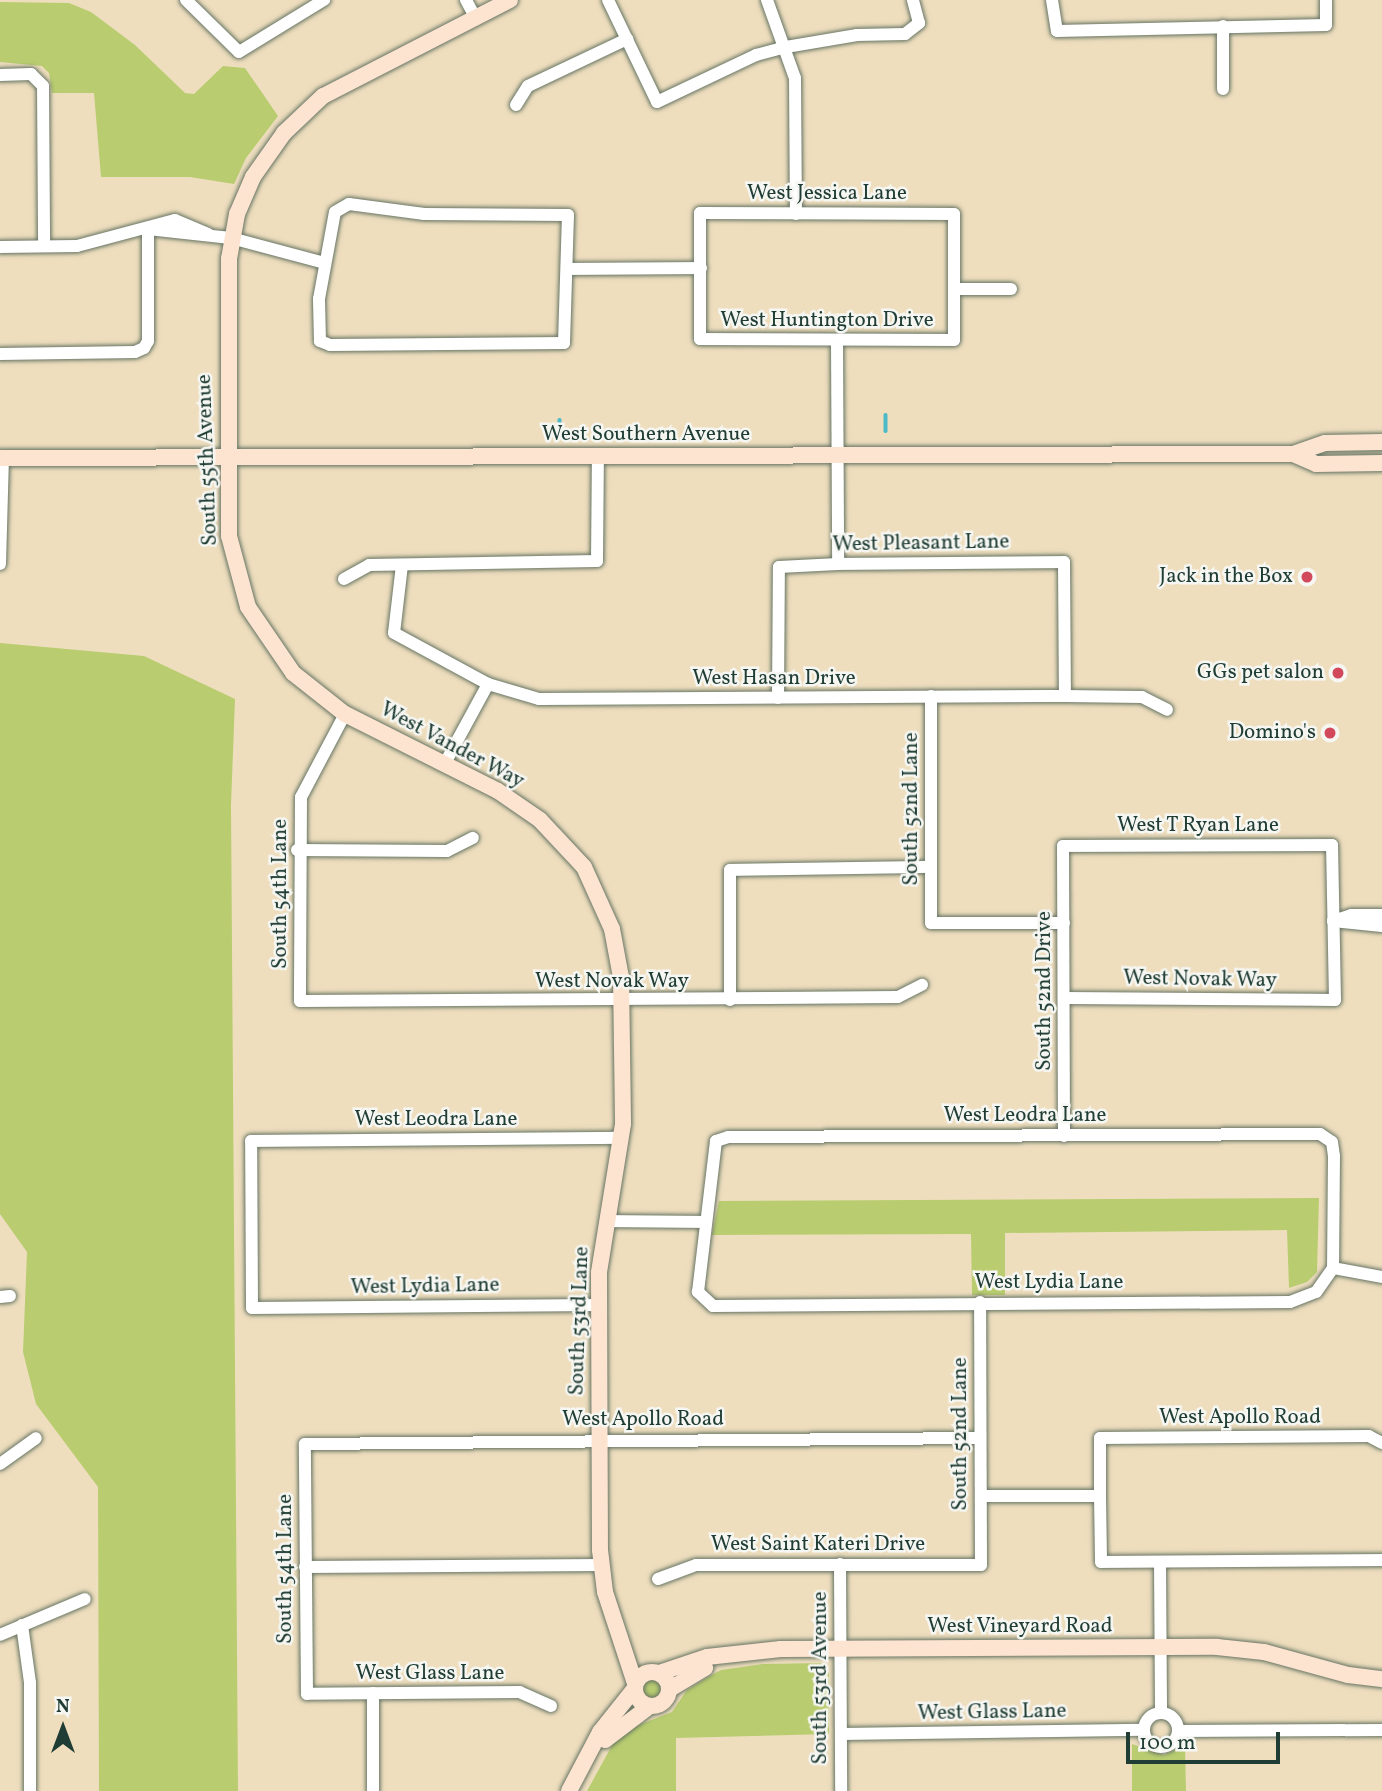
<!DOCTYPE html>
<html>
<head>
<meta charset="utf-8">
<style>
  body { margin:0 }
  #map { position:relative; width:1382px; height:1791px; overflow:hidden; background:#eedebe; font-family:Vollkorn,serif }
  div>[style] { position:absolute }
  .green>* { inset:0; background:#b9cd70 }
  .round { border-radius:50% }
  .stream>* { height:3.5px; margin:-1.75px; padding:0 1.75px; transform-origin:1.75px; border-radius:1.75px; background:#4dbac8 }
  .roads { filter:drop-shadow(0 0 2px #677564) drop-shadow(0 0 2px #677564) }
  .street>* { height:12px; margin:-6px; padding:0 6px; transform-origin:6px; border-radius:6px; background:#fff }
  .street>.ring { margin:-6px; padding:0; box-sizing:content-box; background:none; border:12px solid #fff; border-radius:50% }
  .secondary>* { height:16px; margin:-8px; padding:0 8px; transform-origin:8px; border-radius:8px; background:#fde4d1 }
  .secondary>.ring { margin:-8px; padding:0; box-sizing:content-box; background:none; border:16px solid #fde4d1; border-radius:50% }
  .dots>* { width:19px; height:19px; translate:-50% -50%; box-sizing:border-box; border:4px solid #f6f6f2; border-radius:50% }
  span { translate:-50% -50%; white-space:nowrap; text-align:center; line-height:1.15; -webkit-text-stroke:5px #f6f6f2; paint-order:stroke }
  .street-label { font-size:21px; color:#1f3d34 }
  .poi-label { font-size:21px; color:#1f3d34 }
  .right { translate:-100% -50%; text-align:right }
  .north { position:absolute; left:28px; top:1693px; width:70px; height:70px; -webkit-text-stroke:5px #f6f6f2; paint-order:stroke; rotate:0deg; font-size:19px; font-weight:700; line-height:28px; text-align:center; color:#1f3d34 }
  .north::after { content:''; display:block; margin:auto; width:24px; height:32px; background:#1f3d34; clip-path:polygon(50% 0,100% 100%,50% 72%,0 100%) }
  .scale { position:absolute; left:1126px; top:1732px; width:154px; height:32px; box-sizing:border-box; border:4px solid #1f3d34; border-top:0; padding-left:9px; font-size:21px; line-height:24px; white-space:nowrap; color:#1f3d34; -webkit-text-stroke:5px #f6f6f2; paint-order:stroke }
</style>
</head>
<body>
<div id="map">
  <div class="green">
    <div style="clip-path:polygon(0 2px,69px 3px,91px 12px,135px 45px,185px 93px,194px 94px,223px 66px,245px 68px,278px 116px,246px 158px,234px 184px,190px 177px,101px 177px,94px 93px,52px 93px,49px 73px,42px 66px,0 62px)"></div>
    <div style="clip-path:polygon(0 643px,144px 656px,235px 699px,231px 805px,238px 1791px,99px 1791px,98px 1487px,36px 1404px,23px 1352px,27px 1252px,0 1214px)"></div>
    <div style="clip-path:polygon(1319px 1198px,1317px 1272px,1307px 1282px,1289px 1288px,1287px 1230px,1005px 1233px,1005px 1295px,972px 1295px,971px 1234px,712px 1235px,719px 1201px)"></div>
    <div style="clip-path:polygon(823px 1663px,829px 1673px,829px 1734px,676px 1738px,676px 1791px,587px 1791px,615px 1740px,626px 1730px,672px 1712px,687px 1690px,710px 1676px,721px 1670px,763px 1664px)"></div>
    <div class="round" style="left:641px;top:1679px;width:22px;height:22px"></div>
    <div style="clip-path:polygon(1132px 1744px,1164px 1755px,1185px 1745px,1186px 1791px,1132px 1791px)"></div>
  </div>
  <div class="stream">
    <div style="left:886px;top:415px;width:16px;rotate:90deg"></div>
    <div style="left:560px;top:420px;width:11px;rotate:90deg"></div>
  </div>
  <div class="roads">
    <div class="street">
      <div style="left:186px;top:0;width:74px;rotate:44.5deg"></div>
      <div style="left:239px;top:52px;width:100px;rotate:-31.5deg"></div>
      <div style="left:466px;top:0;width:19px;rotate:62deg"></div>
      <div style="left:608px;top:0;width:113px;rotate:64.3deg"></div>
      <div style="left:657px;top:102px;width:110px;rotate:-25.4deg"></div>
      <div style="left:756px;top:55px;width:31px;rotate:-15deg"></div>
      <div style="left:786px;top:47px;width:72px;rotate:-9.6deg"></div>
      <div style="left:857px;top:35px;width:48px;rotate:-1.2deg"></div>
      <div style="left:905px;top:34px;width:18px;rotate:-38deg"></div>
      <div style="left:919px;top:23px;width:24px;rotate:-105deg"></div>
      <div style="left:767px;top:0;width:83px;rotate:70.3deg"></div>
      <div style="left:795px;top:78px;width:136px;rotate:89.6deg"></div>
      <div style="left:1052px;top:0;width:31px;rotate:81deg"></div>
      <div style="left:1057px;top:31px;width:269px;rotate:-1.3deg"></div>
      <div style="left:1326px;top:25px;width:25px;rotate:-90deg"></div>
      <div style="left:1223px;top:26px;width:63px;rotate:90deg"></div>
      <div style="left:0;top:75px;width:31px;rotate:-2deg"></div>
      <div style="left:31px;top:74px;width:17px;rotate:45deg"></div>
      <div style="left:43px;top:86px;width:160px;rotate:89.6deg"></div>
      <div style="left:516px;top:105px;width:22px;rotate:-58deg"></div>
      <div style="left:528px;top:86px;width:110px;rotate:-25.4deg"></div>
      <div style="left:349px;top:204px;width:76px;rotate:7.6deg"></div>
      <div style="left:424px;top:214px;width:144px;rotate:0.4deg"></div>
      <div style="left:568px;top:215px;width:128px;rotate:91.8deg"></div>
      <div style="left:564px;top:343px;width:234px;rotate:179.5deg"></div>
      <div style="left:330px;top:345px;width:11px;rotate:-158deg"></div>
      <div style="left:320px;top:341px;width:42px;rotate:-91.4deg"></div>
      <div style="left:319px;top:299px;width:88px;rotate:-79.6deg"></div>
      <div style="left:335px;top:212px;width:16px;rotate:-30deg"></div>
      <div style="left:700px;top:213px;width:254px;rotate:0.2deg"></div>
      <div style="left:954px;top:214px;width:126px;rotate:90deg"></div>
      <div style="left:954px;top:340px;width:254px;rotate:-179.8deg"></div>
      <div style="left:700px;top:339px;width:126px;rotate:-90deg"></div>
      <div style="left:148px;top:229px;width:83px;rotate:6.2deg"></div>
      <div style="left:231px;top:238px;width:97px;rotate:14.9deg"></div>
      <div style="left:0;top:247px;width:77px;rotate:-0.7deg"></div>
      <div style="left:77px;top:246px;width:101px;rotate:-14.9deg"></div>
      <div style="left:175px;top:220px;width:36px;rotate:23deg"></div>
      <div style="left:568px;top:269px;width:133px;rotate:-0.4deg"></div>
      <div style="left:954px;top:289px;width:57px"></div>
      <div style="left:837px;top:341px;width:223px;rotate:89.7deg"></div>
      <div style="left:0;top:354px;width:135px;rotate:-0.8deg"></div>
      <div style="left:135px;top:352px;width:10px;rotate:-24deg"></div>
      <div style="left:144px;top:348px;width:8px;rotate:-60deg"></div>
      <div style="left:148px;top:341px;width:112px;rotate:-90deg"></div>
      <div style="left:0;top:564px;width:106px;rotate:-88.4deg"></div>
      <div style="left:402px;top:565px;width:68px;rotate:96.7deg"></div>
      <div style="left:394px;top:633px;width:107px;rotate:28.5deg"></div>
      <div style="left:488px;top:684px;width:53px;rotate:16.4deg"></div>
      <div style="left:539px;top:699px;width:526px;rotate:-0.33deg"></div>
      <div style="left:1065px;top:696px;width:77px;rotate:0.7deg"></div>
      <div style="left:1142px;top:697px;width:28px;rotate:27deg"></div>
      <div style="left:344px;top:579px;width:29px;rotate:-29deg"></div>
      <div style="left:369px;top:565px;width:228px;rotate:-1deg"></div>
      <div style="left:597px;top:561px;width:105px;rotate:-89.5deg"></div>
      <div style="left:931px;top:696px;width:227px;rotate:90deg"></div>
      <div style="left:931px;top:923px;width:133px"></div>
      <div style="left:778px;top:698px;width:131px;rotate:-89.6deg"></div>
      <div style="left:779px;top:567px;width:59px;rotate:-2.9deg"></div>
      <div style="left:838px;top:564px;width:226px;rotate:-0.5deg"></div>
      <div style="left:1064px;top:562px;width:134px;rotate:89.6deg"></div>
      <div style="left:345px;top:714px;width:94px;rotate:117.9deg"></div>
      <div style="left:301px;top:797px;width:204px;rotate:90.3deg"></div>
      <div style="left:300px;top:1001px;width:598px;rotate:-0.38deg"></div>
      <div style="left:898px;top:997px;width:27px;rotate:-27deg"></div>
      <div style="left:445px;top:763px;width:90px;rotate:-61.4deg"></div>
      <div style="left:297px;top:850px;width:150px;rotate:0.4deg"></div>
      <div style="left:447px;top:851px;width:29px;rotate:-27deg"></div>
      <div style="left:1333px;top:921px;width:19px;rotate:-18deg"></div>
      <div style="left:1351px;top:915px;width:31px"></div>
      <div style="left:1333px;top:921px;width:49px;rotate:5.8deg"></div>
      <div style="left:1064px;top:998px;width:271px;rotate:0.4deg"></div>
      <div style="left:1335px;top:1000px;width:155px;rotate:-91.1deg"></div>
      <div style="left:1332px;top:845px;width:269px;rotate:179.8deg"></div>
      <div style="left:1063px;top:846px;width:290px;rotate:89.8deg"></div>
      <div style="left:730px;top:1000px;width:130px;rotate:-90deg"></div>
      <div style="left:730px;top:870px;width:201px;rotate:-0.9deg"></div>
      <div style="left:1320px;top:1134px;width:14px;rotate:34deg"></div>
      <div style="left:1332px;top:1142px;width:14px;rotate:82deg"></div>
      <div style="left:1334px;top:1156px;width:112px;rotate:90.5deg"></div>
      <div style="left:1333px;top:1268px;width:29px;rotate:125deg"></div>
      <div style="left:1316px;top:1292px;width:28px;rotate:159deg"></div>
      <div style="left:1290px;top:1302px;width:577px;rotate:179.6deg"></div>
      <div style="left:713px;top:1306px;width:21px;rotate:-137deg"></div>
      <div style="left:698px;top:1292px;width:152px;rotate:-83.2deg"></div>
      <div style="left:716px;top:1141px;width:13px;rotate:-18deg"></div>
      <div style="left:728px;top:1137px;width:592px;rotate:-0.29deg"></div>
      <div style="left:607px;top:1221px;width:98px;rotate:0.6deg"></div>
      <div style="left:1333px;top:1268px;width:50px;rotate:10.4deg"></div>
      <div style="left:0;top:1297px;width:10px;rotate:-6deg"></div>
      <div style="left:599px;top:1305px;width:347px;rotate:179.5deg"></div>
      <div style="left:252px;top:1308px;width:167px;rotate:-90.3deg"></div>
      <div style="left:251px;top:1141px;width:371px;rotate:-0.5deg"></div>
      <div style="left:1382px;top:1443px;width:15px;rotate:-152deg"></div>
      <div style="left:1369px;top:1436px;width:269px;rotate:179.6deg"></div>
      <div style="left:1100px;top:1438px;width:58px;rotate:90deg"></div>
      <div style="left:1100px;top:1496px;width:66px;rotate:89.1deg"></div>
      <div style="left:1101px;top:1562px;width:281px;rotate:-0.4deg"></div>
      <div style="left:0;top:1464px;width:44px;rotate:-35.8deg"></div>
      <div style="left:981px;top:1496px;width:119px"></div>
      <div style="left:1160px;top:1562px;width:151px;rotate:89.6deg"></div>
      <div style="left:840px;top:1564px;width:227px;rotate:89.7deg"></div>
      <div style="left:305px;top:1567px;width:296px;rotate:-0.4deg"></div>
      <div style="left:658px;top:1579px;width:40px;rotate:-20.2deg"></div>
      <div style="left:696px;top:1565px;width:285px"></div>
      <div style="left:981px;top:1565px;width:263px;rotate:-90.2deg"></div>
      <div style="left:22px;top:1625px;width:59px;rotate:82.1deg"></div>
      <div style="left:30px;top:1683px;width:108px;rotate:90deg"></div>
      <div style="left:0;top:1635px;width:92px;rotate:-23deg"></div>
      <div style="left:373px;top:1693px;width:98px;rotate:90deg"></div>
      <div style="left:551px;top:1706px;width:34px;rotate:-156deg"></div>
      <div style="left:520px;top:1692px;width:213px;rotate:179.5deg"></div>
      <div style="left:307px;top:1694px;width:250px;rotate:-90.5deg"></div>
      <div style="left:305px;top:1444px;width:675px;rotate:-0.51deg"></div>
      <div class="ring" style="left:1144px;top:1713px;width:22px;height:22px"></div>
      <div style="left:1178px;top:1731px;width:204px;rotate:-0.3deg"></div>
      <div style="left:841px;top:1734px;width:303px;rotate:-0.8deg"></div>
    </div>
    <div class="secondary">
      <div style="left:510px;top:0;width:210px;rotate:152.8deg"></div>
      <div style="left:323px;top:96px;width:54px;rotate:136.5deg"></div>
      <div style="left:284px;top:133px;width:54px;rotate:125.2deg"></div>
      <div style="left:253px;top:177px;width:40px;rotate:113.4deg"></div>
      <div style="left:237px;top:214px;width:46px;rotate:100.1deg"></div>
      <div style="left:229px;top:259px;width:277px;rotate:90deg"></div>
      <div style="left:229px;top:536px;width:73px;rotate:75deg"></div>
      <div style="left:248px;top:607px;width:80px;rotate:55.7deg"></div>
      <div style="left:293px;top:673px;width:66px;rotate:38.3deg"></div>
      <div style="left:345px;top:714px;width:171px;rotate:26.7deg"></div>
      <div style="left:498px;top:791px;width:51px;rotate:34.6deg"></div>
      <div style="left:540px;top:820px;width:64px;rotate:46.9deg"></div>
      <div style="left:584px;top:867px;width:68px;rotate:65.7deg"></div>
      <div style="left:612px;top:929px;width:49px;rotate:79.4deg"></div>
      <div style="left:621px;top:977px;width:147px;rotate:89.2deg"></div>
      <div style="left:623px;top:1124px;width:151px;rotate:99.2deg"></div>
      <div style="left:599px;top:1273px;width:277px;rotate:89.8deg"></div>
      <div style="left:600px;top:1550px;width:42px;rotate:83.2deg"></div>
      <div style="left:605px;top:1592px;width:96px;rotate:71.8deg"></div>
      <div style="left:1293px;top:454px;width:25px;rotate:23deg"></div>
      <div style="left:1316px;top:464px;width:66px;rotate:-0.9deg"></div>
      <div style="left:0;top:458px;width:1293px;rotate:-0.18deg"></div>
      <div style="left:1293px;top:454px;width:34px;rotate:-19deg"></div>
      <div style="left:1325px;top:443px;width:57px;rotate:-1deg"></div>
      <div class="ring" style="left:635px;top:1672px;width:18px;height:18px"></div>
      <div style="left:659px;top:1673px;width:51px;rotate:-18.4deg"></div>
      <div style="left:707px;top:1657px;width:74px;rotate:-6.2deg"></div>
      <div style="left:781px;top:1649px;width:436px;rotate:-0.3deg"></div>
      <div style="left:1217px;top:1647px;width:47px;rotate:6.1deg"></div>
      <div style="left:1264px;top:1652px;width:87px;rotate:15.3deg"></div>
      <div style="left:1348px;top:1675px;width:34px;rotate:7deg"></div>
      <div style="left:670px;top:1689px;width:41px;rotate:-31deg"></div>
      <div style="left:605px;top:1740px;width:56px;rotate:-37.1deg"></div>
      <div style="left:569px;top:1791px;width:67px;rotate:-62.3deg"></div>
      <div style="left:600px;top:1732px;width:56px;rotate:-51.5deg"></div>
    </div>
  </div>
  <div class="dots">
    <div style="left:1307px;top:577px;background:#d1495b"></div>
    <div style="left:1338px;top:673px;background:#d1495b"></div>
    <div style="left:1330px;top:733px;background:#d1495b"></div>
  </div>
  <div class="street-label">
    <span style="left:827px;top:194px">West Jessica Lane</span>
    <span style="left:827px;top:321px">West Huntington Drive</span>
    <span style="left:646px;top:435px">West Southern Avenue</span>
    <span style="left:208px;top:460px;rotate:-92deg">South 55th Avenue</span>
    <span style="left:921px;top:544px;rotate:-1deg">West Pleasant Lane</span>
    <span style="left:774px;top:679px">West Hasan Drive</span>
    <span style="left:452px;top:746px;rotate:28deg">West Vander Way</span>
    <span style="left:912px;top:809px;rotate:-90deg">South 52nd Lane</span>
    <span style="left:1198px;top:826px">West T Ryan Lane</span>
    <span style="left:281px;top:894px;rotate:-90deg">South 54th Lane</span>
    <span style="left:1200px;top:980px;rotate:1deg">West Novak Way</span>
    <span style="left:612px;top:982px">West Novak Way</span>
    <span style="left:1045px;top:991px;rotate:-90deg">South 52nd Drive</span>
    <span style="left:1025px;top:1116px">West Leodra Lane</span>
    <span style="left:436px;top:1120px">West Leodra Lane</span>
    <span style="left:1049px;top:1283px">West Lydia Lane</span>
    <span style="left:425px;top:1287px;rotate:-1deg">West Lydia Lane</span>
    <span style="left:580px;top:1321px;rotate:-88deg">South 53rd Lane</span>
    <span style="left:1240px;top:1418px">West Apollo Road</span>
    <span style="left:643px;top:1420px">West Apollo Road</span>
    <span style="left:961px;top:1434px;rotate:-90deg">South 52nd Lane</span>
    <span style="left:818px;top:1545px">West Saint Kateri Drive</span>
    <span style="left:286px;top:1569px;rotate:-90deg">South 54th Lane</span>
    <span style="left:1020px;top:1627px">West Vineyard Road</span>
    <span style="left:430px;top:1674px">West Glass Lane</span>
    <span style="left:821px;top:1678px;rotate:-90deg">South 53rd Avenue</span>
    <span style="left:992px;top:1713px;rotate:-1deg">West Glass Lane</span>
  </div>
  <div class="poi-label">
    <span class="right" style="left:1293px;top:577px">Jack in the Box</span>
    <span class="right" style="left:1324px;top:673px">GGs pet salon</span>
    <span class="right" style="left:1316px;top:733px">Domino's</span>
  </div>
  <div class="north">N</div>
  <div class="scale">100 m</div>
</div>
</body>
</html>
